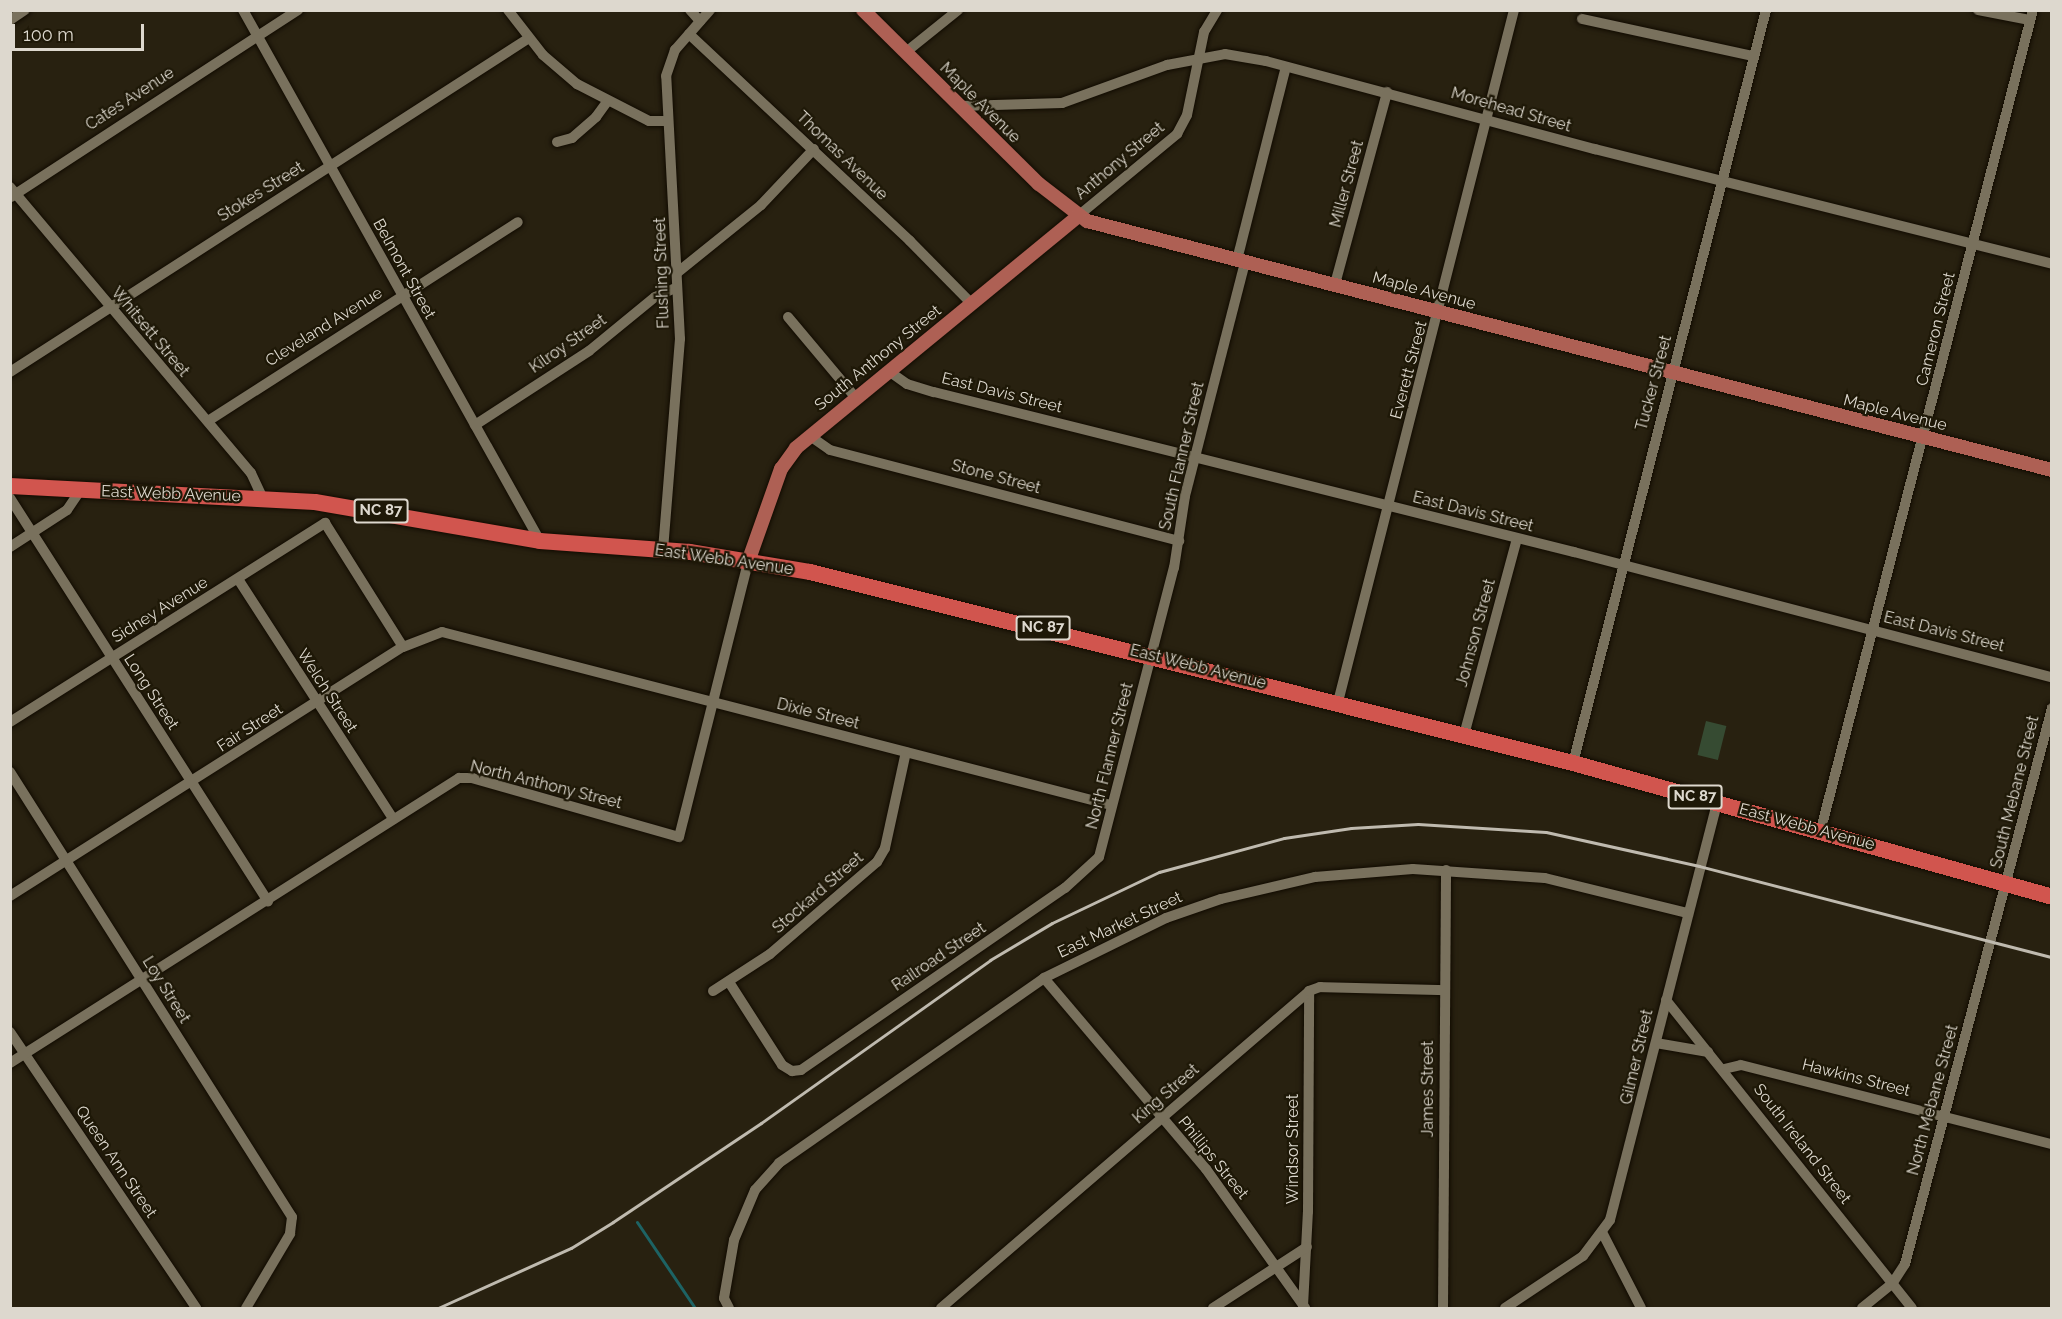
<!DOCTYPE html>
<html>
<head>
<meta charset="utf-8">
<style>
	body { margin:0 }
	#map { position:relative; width:2062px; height:1319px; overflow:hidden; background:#282110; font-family:Raleway,sans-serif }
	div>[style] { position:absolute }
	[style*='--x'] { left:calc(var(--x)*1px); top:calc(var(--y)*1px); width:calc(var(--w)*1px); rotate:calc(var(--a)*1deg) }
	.green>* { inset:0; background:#364b32; transform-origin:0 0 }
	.stream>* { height:3px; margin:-1.5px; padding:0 1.5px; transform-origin:1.5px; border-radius:1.5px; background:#1d6364 }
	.roads { filter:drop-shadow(0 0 2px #110b00) drop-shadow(0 0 2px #110b00) }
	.minor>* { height:10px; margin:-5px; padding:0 5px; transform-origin:5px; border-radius:5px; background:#79715d }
	.major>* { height:14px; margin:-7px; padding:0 7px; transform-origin:7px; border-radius:7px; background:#ae6054 }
	.highway>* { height:16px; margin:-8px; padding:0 8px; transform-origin:8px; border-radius:8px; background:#d1554e }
	.rail>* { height:3px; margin:-1.5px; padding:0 1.5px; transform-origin:1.5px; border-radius:1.5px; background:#bfbaaf }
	span { translate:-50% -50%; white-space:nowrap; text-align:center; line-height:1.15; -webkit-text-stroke:4.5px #1e1807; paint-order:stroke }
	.shield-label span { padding:2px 4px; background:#1e1807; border:2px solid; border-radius:4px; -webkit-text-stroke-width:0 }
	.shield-label { font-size:15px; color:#ddd8ce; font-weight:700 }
	.street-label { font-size:16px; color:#ddd8ce }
	.frame { position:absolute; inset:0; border:12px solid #ddd8ce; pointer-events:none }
	.scale { position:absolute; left:12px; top:24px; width:132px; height:27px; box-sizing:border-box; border:3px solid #ddd8ce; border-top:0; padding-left:8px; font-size:18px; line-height:21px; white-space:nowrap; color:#ddd8ce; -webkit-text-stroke:4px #1e1807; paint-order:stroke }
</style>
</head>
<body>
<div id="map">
	<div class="green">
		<div style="left:1706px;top:721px;width:21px;height:35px;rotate:14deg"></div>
	</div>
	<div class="stream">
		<div style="--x:637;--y:1222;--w:104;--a:56"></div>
	</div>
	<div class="roads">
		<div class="minor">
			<div style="--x:243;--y:10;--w:608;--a:60.78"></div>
			<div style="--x:508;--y:10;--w:57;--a:52.1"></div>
			<div style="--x:543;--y:55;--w:45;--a:40.5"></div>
			<div style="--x:577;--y:84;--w:81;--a:27.2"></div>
			<div style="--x:649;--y:121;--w:19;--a:0"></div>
			<div style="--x:690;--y:10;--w:15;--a:48"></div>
			<div style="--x:1978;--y:10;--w:53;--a:10.9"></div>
			<div style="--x:1582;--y:19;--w:175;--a:12.2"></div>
			<div style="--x:10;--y:20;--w:18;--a:-34"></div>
			<div style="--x:689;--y:34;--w:303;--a:43.1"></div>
			<div style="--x:910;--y:241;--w:87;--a:45.5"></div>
			<div style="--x:906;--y:52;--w:67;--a:-38.9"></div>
			<div style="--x:961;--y:106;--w:101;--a:-1.7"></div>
			<div style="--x:1062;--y:103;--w:112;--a:-19.9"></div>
			<div style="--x:1167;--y:65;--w:59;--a:-10.7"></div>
			<div style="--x:1225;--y:54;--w:42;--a:9.7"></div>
			<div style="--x:1266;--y:61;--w:341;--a:15"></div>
			<div style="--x:1595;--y:149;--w:471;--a:14.1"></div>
			<div style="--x:557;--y:142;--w:16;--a:-15"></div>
			<div style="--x:572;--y:138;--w:32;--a:-41"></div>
			<div style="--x:596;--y:117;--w:19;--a:-54"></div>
			<div style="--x:10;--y:187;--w:374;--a:49.9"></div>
			<div style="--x:251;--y:473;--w:26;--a:65"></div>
			<div style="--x:11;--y:197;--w:343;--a:-33.1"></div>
			<div style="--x:1078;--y:216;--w:129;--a:-39.6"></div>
			<div style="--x:1177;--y:134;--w:21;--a:-62"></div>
			<div style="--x:1187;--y:115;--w:85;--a:-78.4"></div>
			<div style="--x:1204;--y:32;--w:26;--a:-59"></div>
			<div style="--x:1237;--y:260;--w:199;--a:-75.8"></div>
			<div style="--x:678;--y:272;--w:107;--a:-38.9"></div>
			<div style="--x:761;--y:205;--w:77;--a:-46.6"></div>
			<div style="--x:1335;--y:284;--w:199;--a:-74.8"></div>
			<div style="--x:788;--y:317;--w:106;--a:50"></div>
			<div style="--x:10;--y:372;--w:617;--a:-32.76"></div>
			<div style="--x:890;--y:372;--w:21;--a:35"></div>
			<div style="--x:907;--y:384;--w:28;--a:17"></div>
			<div style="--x:934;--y:392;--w:660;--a:14.04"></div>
			<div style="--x:1574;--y:552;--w:494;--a:14.7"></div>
			<div style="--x:208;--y:421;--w:368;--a:-32.7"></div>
			<div style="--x:475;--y:425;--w:136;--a:-33"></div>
			<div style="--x:589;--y:351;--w:85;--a:-39.3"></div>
			<div style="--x:655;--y:297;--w:24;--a:-24"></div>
			<div style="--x:810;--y:436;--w:24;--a:35"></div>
			<div style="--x:830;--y:450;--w:361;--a:14.6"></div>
			<div style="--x:10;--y:498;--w:479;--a:57.4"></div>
			<div style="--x:325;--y:523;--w:146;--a:57.8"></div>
			<div style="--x:10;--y:547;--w:68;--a:-33"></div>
			<div style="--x:67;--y:510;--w:23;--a:-56"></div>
			<div style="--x:663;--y:550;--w:212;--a:-85.4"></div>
			<div style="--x:680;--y:339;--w:263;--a:-93"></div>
			<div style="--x:666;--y:76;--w:28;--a:-71"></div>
			<div style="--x:675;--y:50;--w:53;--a:-48.8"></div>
			<div style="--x:238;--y:579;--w:286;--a:57.1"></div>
			<div style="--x:1338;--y:702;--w:714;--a:-75.73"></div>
			<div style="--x:10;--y:722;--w:373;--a:-32.3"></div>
			<div style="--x:1464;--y:735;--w:203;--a:-74.9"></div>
			<div style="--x:1573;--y:763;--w:777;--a:-75.62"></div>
			<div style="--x:10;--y:772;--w:527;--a:57.64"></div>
			<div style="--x:292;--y:1217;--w:17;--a:97"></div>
			<div style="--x:290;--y:1234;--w:86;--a:120.7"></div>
			<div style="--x:1821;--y:829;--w:846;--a:-75.49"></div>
			<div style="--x:10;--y:896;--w:465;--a:-32.4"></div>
			<div style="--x:403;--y:647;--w:42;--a:-21"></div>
			<div style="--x:442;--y:632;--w:691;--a:14.5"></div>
			<div style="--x:1044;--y:978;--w:250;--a:49.7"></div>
			<div style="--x:1206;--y:1169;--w:171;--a:54.5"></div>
			<div style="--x:729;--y:982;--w:98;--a:57.4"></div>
			<div style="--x:782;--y:1065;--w:12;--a:31"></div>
			<div style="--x:792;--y:1071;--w:9;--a:-6"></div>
			<div style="--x:801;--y:1070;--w:321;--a:-34.6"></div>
			<div style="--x:1065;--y:888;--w:46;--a:-42.4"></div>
			<div style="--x:1099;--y:857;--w:299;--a:-75.5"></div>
			<div style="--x:1174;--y:568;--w:73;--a:-81.3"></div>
			<div style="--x:1185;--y:496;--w:241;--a:-75.6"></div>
			<div style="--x:713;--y:991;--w:68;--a:-33"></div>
			<div style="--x:770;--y:954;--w:141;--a:-40.7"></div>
			<div style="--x:877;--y:862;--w:16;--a:-60"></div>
			<div style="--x:885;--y:848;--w:98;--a:-77.7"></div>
			<div style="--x:1666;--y:1000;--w:394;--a:51.4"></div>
			<div style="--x:10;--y:1032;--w:333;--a:56"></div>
			<div style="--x:1656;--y:1043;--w:53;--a:9.8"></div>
			<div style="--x:10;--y:1063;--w:532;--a:-32.41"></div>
			<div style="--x:459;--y:778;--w:13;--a:0"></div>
			<div style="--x:472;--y:778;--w:215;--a:15.9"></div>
			<div style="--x:679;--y:837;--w:284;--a:-75.9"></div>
			<div style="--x:1724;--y:1069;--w:17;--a:-13"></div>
			<div style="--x:1741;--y:1065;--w:321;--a:14.3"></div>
			<div style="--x:1603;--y:1234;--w:83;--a:62.8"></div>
			<div style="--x:1303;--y:1306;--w:94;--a:-87"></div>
			<div style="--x:1308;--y:1212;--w:221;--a:-89.7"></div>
			<div style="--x:729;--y:1308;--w:11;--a:-117"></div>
			<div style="--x:724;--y:1298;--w:59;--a:-80.2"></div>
			<div style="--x:734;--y:1240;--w:54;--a:-67.2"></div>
			<div style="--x:755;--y:1190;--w:36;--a:-48"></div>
			<div style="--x:779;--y:1163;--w:323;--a:-34.9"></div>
			<div style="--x:1044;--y:978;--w:136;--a:-26.2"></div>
			<div style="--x:1166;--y:918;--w:58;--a:-19.1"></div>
			<div style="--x:1221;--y:899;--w:97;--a:-13.2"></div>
			<div style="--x:1315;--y:877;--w:98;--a:-4.7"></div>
			<div style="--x:1413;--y:869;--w:132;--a:3.9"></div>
			<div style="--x:1545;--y:878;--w:146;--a:13.8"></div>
			<div style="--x:941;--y:1308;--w:486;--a:-40.7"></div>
			<div style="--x:1309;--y:991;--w:12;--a:-20"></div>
			<div style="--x:1320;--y:987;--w:123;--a:1.4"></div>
			<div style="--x:1213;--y:1308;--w:112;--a:-33"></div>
			<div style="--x:1443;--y:1308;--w:438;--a:-89.6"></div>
			<div style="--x:1505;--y:1308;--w:94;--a:-33.7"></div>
			<div style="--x:1583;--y:1256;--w:45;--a:-53.1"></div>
			<div style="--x:1610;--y:1220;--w:430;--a:-75.6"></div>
			<div style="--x:1862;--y:1308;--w:38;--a:-39"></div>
			<div style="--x:1892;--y:1284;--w:24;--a:-57"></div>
			<div style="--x:1905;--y:1264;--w:575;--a:-75.19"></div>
		</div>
		<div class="major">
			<div style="--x:863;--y:10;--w:247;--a:44.7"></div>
			<div style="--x:1039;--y:184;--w:61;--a:37.6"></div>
			<div style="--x:1087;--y:221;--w:997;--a:14.47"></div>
			<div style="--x:748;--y:562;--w:99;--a:-70.5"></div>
			<div style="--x:781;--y:469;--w:26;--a:-54"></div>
			<div style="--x:796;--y:448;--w:365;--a:-39.4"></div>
		</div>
		<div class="highway">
			<div style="--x:10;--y:486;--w:305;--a:3"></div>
			<div style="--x:315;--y:502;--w:228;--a:9.8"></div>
			<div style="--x:540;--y:541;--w:150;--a:4.2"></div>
			<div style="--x:690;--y:552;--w:122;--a:9.5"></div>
			<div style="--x:810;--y:572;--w:787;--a:14.05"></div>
			<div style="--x:1573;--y:763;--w:497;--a:15.6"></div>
		</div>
	</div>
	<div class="rail">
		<div style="--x:438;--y:1308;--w:146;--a:-24.3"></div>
		<div style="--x:571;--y:1248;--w:49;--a:-31.8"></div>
		<div style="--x:613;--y:1222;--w:178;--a:-33.8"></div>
		<div style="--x:761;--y:1123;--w:281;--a:-35.4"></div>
		<div style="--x:990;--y:960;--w:72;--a:-30.8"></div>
		<div style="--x:1052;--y:923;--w:119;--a:-25.5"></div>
		<div style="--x:1159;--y:872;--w:130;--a:-15.2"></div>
		<div style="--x:1284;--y:838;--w:68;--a:-8.5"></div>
		<div style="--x:1351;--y:828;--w:67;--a:-3.4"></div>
		<div style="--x:1418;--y:824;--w:128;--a:3.6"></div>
		<div style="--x:1546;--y:832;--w:157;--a:12.5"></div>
		<div style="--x:1699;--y:866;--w:365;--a:14.5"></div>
	</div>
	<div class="shield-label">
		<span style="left:381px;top:511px">NC 87</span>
		<span style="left:1043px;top:628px">NC 87</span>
		<span style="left:1695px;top:797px">NC 87</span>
	</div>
	<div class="street-label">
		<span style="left:130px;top:99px;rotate:-33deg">Cates Avenue</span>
		<span style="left:980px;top:103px;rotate:45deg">Maple Avenue</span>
		<span style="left:1511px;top:110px;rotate:16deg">Morehead Street</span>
		<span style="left:842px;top:156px;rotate:44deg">Thomas Avenue</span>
		<span style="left:1120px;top:161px;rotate:-40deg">Anthony Street</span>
		<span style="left:1347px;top:184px;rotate:-75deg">Miller Street</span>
		<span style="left:261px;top:192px;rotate:-32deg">Stokes Street</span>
		<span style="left:404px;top:269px;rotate:61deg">Belmont Street</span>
		<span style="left:662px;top:273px;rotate:-92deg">Flushing Street</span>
		<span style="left:1424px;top:291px;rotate:15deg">Maple Avenue</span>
		<span style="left:324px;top:327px;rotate:-32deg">Cleveland Avenue</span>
		<span style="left:1936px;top:329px;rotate:-76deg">Cameron Street</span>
		<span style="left:150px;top:332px;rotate:50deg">Whitsett Street</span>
		<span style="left:568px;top:344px;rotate:-35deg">Kilroy Street</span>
		<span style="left:878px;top:358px;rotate:-39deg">South Anthony Street</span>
		<span style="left:1409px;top:370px;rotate:-75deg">Everett Street</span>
		<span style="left:1654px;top:383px;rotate:-75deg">Tucker Street</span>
		<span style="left:1002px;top:393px;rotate:14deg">East Davis Street</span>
		<span style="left:1895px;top:413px;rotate:14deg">Maple Avenue</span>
		<span style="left:1182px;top:456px;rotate:-77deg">South Flanner Street</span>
		<span style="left:996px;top:477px;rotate:15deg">Stone Street</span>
		<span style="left:171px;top:494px;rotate:2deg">East Webb Avenue</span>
		<span style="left:1473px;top:512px;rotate:14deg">East Davis Street</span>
		<span style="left:724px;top:560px;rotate:8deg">East Webb Avenue</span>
		<span style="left:160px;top:610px;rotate:-32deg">Sidney Avenue</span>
		<span style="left:1944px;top:632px;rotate:14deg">East Davis Street</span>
		<span style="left:1476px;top:633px;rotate:-75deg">Johnson Street</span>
		<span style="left:1198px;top:667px;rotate:14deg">East Webb Avenue</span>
		<span style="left:327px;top:691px;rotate:57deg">Welch Street</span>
		<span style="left:151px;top:692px;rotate:57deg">Long Street</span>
		<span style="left:818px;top:714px;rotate:14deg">Dixie Street</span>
		<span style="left:250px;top:728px;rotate:-33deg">Fair Street</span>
		<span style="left:1110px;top:756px;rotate:-76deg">North Flanner Street</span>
		<span style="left:546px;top:785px;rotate:14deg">North Anthony Street</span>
		<span style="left:2015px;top:792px;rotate:-76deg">South Mebane Street</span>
		<span style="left:1807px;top:827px;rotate:15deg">East Webb Avenue</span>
		<span style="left:818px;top:893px;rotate:-41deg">Stockard Street</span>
		<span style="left:1120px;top:925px;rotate:-25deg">East Market Street</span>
		<span style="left:939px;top:957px;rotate:-34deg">Railroad Street</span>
		<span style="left:166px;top:990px;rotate:58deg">Loy Street</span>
		<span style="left:1637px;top:1057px;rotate:-77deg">Gilmer Street</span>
		<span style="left:1856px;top:1078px;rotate:14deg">Hawkins Street</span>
		<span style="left:1428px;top:1089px;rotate:-90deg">James Street</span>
		<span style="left:1166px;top:1094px;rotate:-41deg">King Street</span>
		<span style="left:1933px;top:1100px;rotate:-75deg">North Mebane Street</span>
		<span style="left:1802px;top:1144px;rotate:52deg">South Ireland Street</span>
		<span style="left:1293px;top:1149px;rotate:-90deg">Windsor Street</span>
		<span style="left:1213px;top:1158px;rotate:51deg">Phillips Street</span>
		<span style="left:116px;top:1162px;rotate:56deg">Queen Ann Street</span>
	</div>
	<div class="frame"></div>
	<div class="scale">100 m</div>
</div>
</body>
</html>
